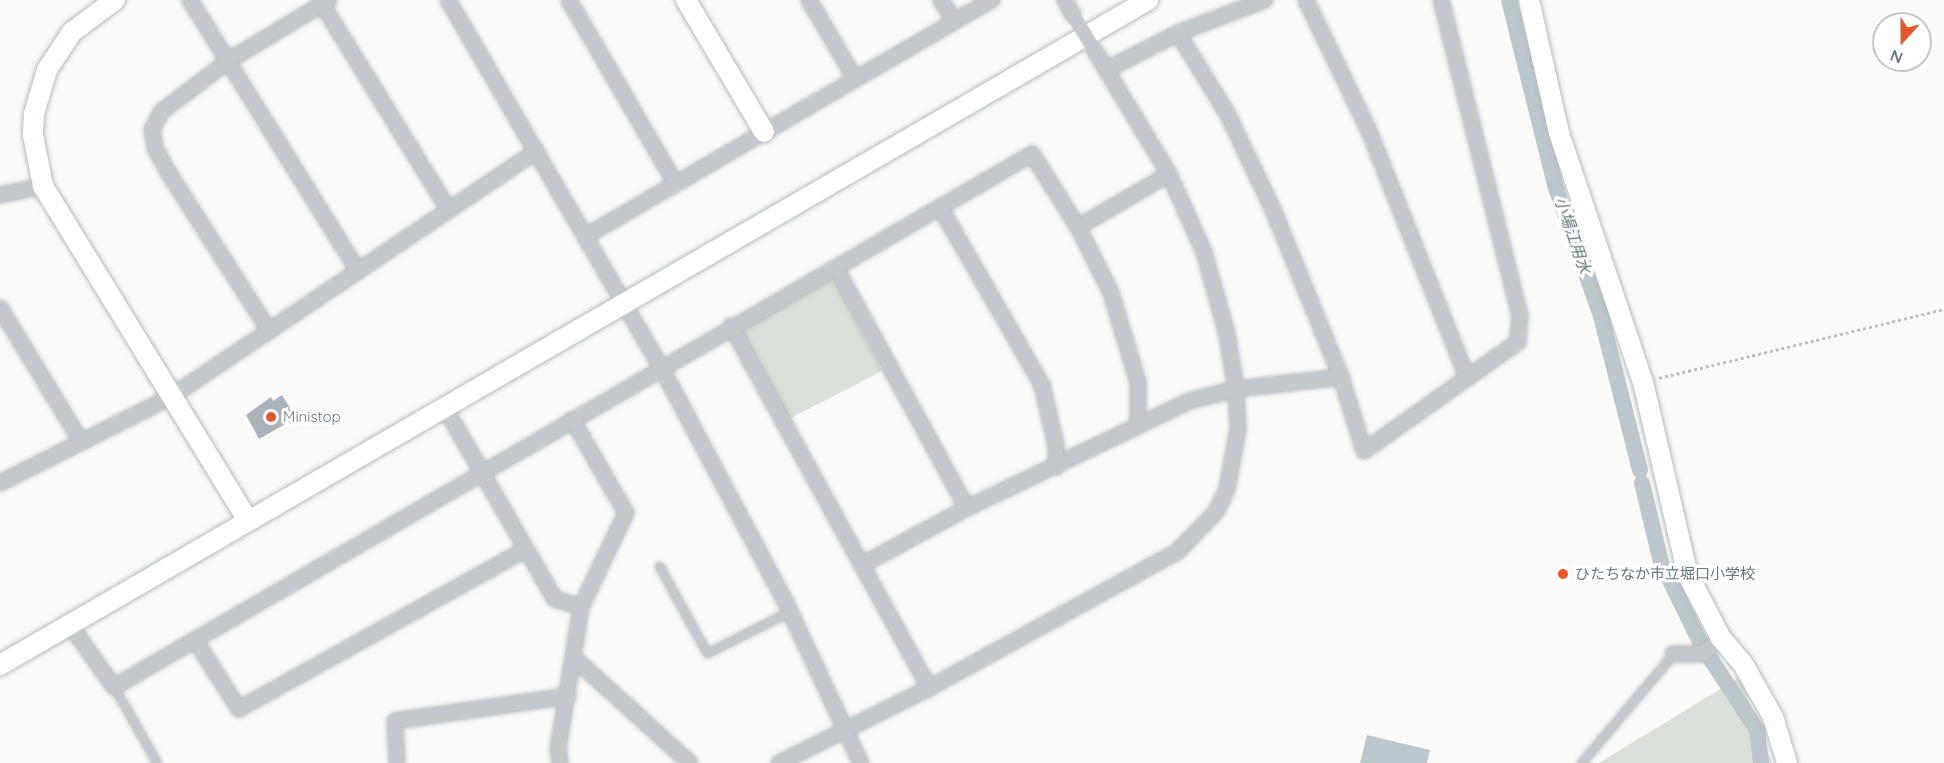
<!DOCTYPE html>
<html>
<head>
<meta charset="utf-8">
<style>
	body { margin:0 }
	#map { position:relative; width:1944px; height:763px; overflow:hidden; background:#fafaf8; font-family:Quicksand,"Noto Sans JP",sans-serif }
	div>[style] { position:absolute }
	[style*='--x'] { left:calc(var(--x)*1px); top:calc(var(--y)*1px); width:calc(var(--w)*1px); rotate:calc(var(--a)*1deg) }
	.green>* { inset:0; background:#dadfd7 }
	.water>* { inset:0; background:#bbc7cb }
	.canal>* { height:16px; margin:-8px; padding:0 8px; transform-origin:8px; border-radius:8px; background:#bbc7cb }
	.building>* { inset:0; background:#aab3b9 }
	.path>* { height:3px; margin-top:-1.5px; transform-origin:0; background:repeating-linear-gradient(90deg,#bbbfc2 0 3px,transparent 0 6px) }
	.roads { filter:drop-shadow(0 0 2px #b3babf) drop-shadow(0 0 2px #b3babf) }
	.lane>* { height:7px; margin:-3.5px; padding:0 3.5px; transform-origin:3.5px; border-radius:3.5px; background:#c3c8cc }
	.street>* { height:14px; margin:-7px; padding:0 7px; transform-origin:7px; border-radius:7px; background:#c3c8cc }
	.secondary>* { height:20px; margin:-10px; padding:0 10px; transform-origin:10px; border-radius:10px; background:#fff }
	.street-bridge>* { height:14px; margin:-7px; padding:0 7px; transform-origin:7px; border-radius:7px; background:#c3c8cc }
	.dots>* { width:16px; height:16px; translate:-50% -50%; box-sizing:border-box; border:3px solid #fff; border-radius:50% }
	span { translate:-50% -50%; white-space:nowrap; text-align:center; line-height:1.15; -webkit-text-stroke:6px #fff; paint-order:stroke }
	.poi-label { font-size:15px; color:#657683 }
	.left { translate:0 -50%; text-align:left }
	.water-label { font-size:16px; color:#60757c; font-style:italic }
	.north { position:absolute; left:1872px; top:12px; width:60px; height:60px; box-sizing:border-box; background:#fff; border:2px solid #c1c8cd; border-radius:50%; rotate:201deg; font-size:16px; font-weight:700; line-height:24px; text-align:center; color:#657683 }
	.north::after { content:''; display:block; margin:auto; width:21px; height:27px; background:#e4572e; clip-path:polygon(50% 0,100% 100%,50% 72%,0 100%) }
</style>
</head>
<body>
<div id="map">
	<div class="green">
		<div style="clip-path:polygon(828px 279px,836px 283px,882px 371px,789px 419px,742px 331px)"></div>
		<div style="clip-path:polygon(1740px 677px,1772px 763px,1599px 763px)"></div>
	</div>
	<div class="water">
		<div style="clip-path:polygon(1367px 735px,1430px 750px,1427px 763px,1360px 763px)"></div>
	</div>
	<div class="canal">
		<div style="--x:1509;--y:0;--w:191;--a:76"></div>
		<div style="--x:1555;--y:185;--w:139;--a:70.7"></div>
		<div style="--x:1601;--y:316;--w:159;--a:75.8"></div>
		<div style="--x:1642;--y:483;--w:81;--a:76.5"></div>
		<div style="--x:1661;--y:562;--w:93;--a:64"></div>
		<div style="--x:1708;--y:655;--w:90;--a:56.8"></div>
		<div style="--x:1757;--y:730;--w:33;--a:83"></div>
	</div>
	<div class="building">
		<div style="clip-path:polygon(282px 395px,296px 418px,259px 439px,246px 415px,271px 397px,273px 401px)"></div>
	</div>
	<div class="path">
		<div style="--x:1659;--y:378;--w:293;--a:-13.6"></div>
	</div>
	<div class="roads">
		<div class="lane">
			<div style="--x:659;--y:566;--w:99;--a:61.1"></div>
			<div style="--x:707;--y:653;--w:93;--a:-26.8"></div>
			<div style="--x:114;--y:687;--w:87;--a:60.5"></div>
			<div style="--x:1581;--y:763;--w:143;--a:-49.8"></div>
		</div>
		<div class="street">
			<div style="--x:190;--y:0;--w:319;--a:58.2"></div>
			<div style="--x:448;--y:0;--w:424;--a:59.9"></div>
			<div style="--x:661;--y:367;--w:265;--a:62.1"></div>
			<div style="--x:785;--y:601;--w:179;--a:64.9"></div>
			<div style="--x:569;--y:0;--w:211;--a:59.9"></div>
			<div style="--x:809;--y:0;--w:89;--a:59.7"></div>
			<div style="--x:941;--y:0;--w:25;--a:58"></div>
			<div style="--x:1065;--y:0;--w:17;--a:62"></div>
			<div style="--x:1306;--y:0;--w:145;--a:64.3"></div>
			<div style="--x:1369;--y:131;--w:265;--a:68.3"></div>
			<div style="--x:322;--y:4;--w:241;--a:58.4"></div>
			<div style="--x:1178;--y:33;--w:96;--a:58.6"></div>
			<div style="--x:1228;--y:115;--w:107;--a:64.6"></div>
			<div style="--x:1274;--y:212;--w:178;--a:67.9"></div>
			<div style="--x:1341;--y:377;--w:77;--a:72.7"></div>
			<div style="--x:1364;--y:451;--w:189;--a:-35.3"></div>
			<div style="--x:1518;--y:342;--w:26;--a:-86"></div>
			<div style="--x:1520;--y:316;--w:326;--a:-104"></div>
			<div style="--x:1106;--y:70;--w:81;--a:-27.2"></div>
			<div style="--x:1178;--y:33;--w:93;--a:-20.8"></div>
			<div style="--x:0;--y:195;--w:44;--a:-11.8"></div>
			<div style="--x:940;--y:207;--w:205;--a:60.2"></div>
			<div style="--x:1042;--y:385;--w:62;--a:76.9"></div>
			<div style="--x:1056;--y:445;--w:22;--a:90"></div>
			<div style="--x:1078;--y:227;--w:105;--a:-30.2"></div>
			<div style="--x:586;--y:236;--w:470;--a:-30.2"></div>
			<div style="--x:836;--y:268;--w:273;--a:61.4"></div>
			<div style="--x:0;--y:308;--w:156;--a:58.7"></div>
			<div style="--x:731;--y:326;--w:413;--a:61.3"></div>
			<div style="--x:268;--y:329;--w:186;--a:-122.5"></div>
			<div style="--x:168;--y:172;--w:27;--a:-118"></div>
			<div style="--x:155;--y:148;--w:18;--a:-99"></div>
			<div style="--x:152;--y:130;--w:20;--a:-63"></div>
			<div style="--x:161;--y:112;--w:84;--a:-37.3"></div>
			<div style="--x:228;--y:61;--w:118;--a:-31.1"></div>
			<div style="--x:445;--y:408;--w:220;--a:60.1"></div>
			<div style="--x:555;--y:599;--w:27;--a:17"></div>
			<div style="--x:0;--y:483;--w:193;--a:-26.8"></div>
			<div style="--x:172;--y:396;--w:439;--a:-33.9"></div>
			<div style="--x:862;--y:565;--w:119;--a:-28.5"></div>
			<div style="--x:967;--y:508;--w:246;--a:-25.7"></div>
			<div style="--x:1189;--y:401;--w:49;--a:-14.3"></div>
			<div style="--x:1236;--y:389;--w:106;--a:-6.5"></div>
			<div style="--x:70;--y:625;--w:76;--a:54.6"></div>
			<div style="--x:114;--y:687;--w:1062;--a:-30.14"></div>
			<div style="--x:1032;--y:154;--w:86;--a:57.8"></div>
			<div style="--x:1078;--y:227;--w:74;--a:63.4"></div>
			<div style="--x:1111;--y:293;--w:93;--a:73.1"></div>
			<div style="--x:1138;--y:382;--w:43;--a:90"></div>
			<div style="--x:195;--y:640;--w:82;--a:57.5"></div>
			<div style="--x:239;--y:709;--w:327;--a:-29.1"></div>
			<div style="--x:1673;--y:654;--w:30;--a:0"></div>
			<div style="--x:1703;--y:654;--w:24;--a:-42"></div>
			<div style="--x:574;--y:658;--w:156;--a:42.2"></div>
			<div style="--x:397;--y:763;--w:42;--a:-92.7"></div>
			<div style="--x:395;--y:721;--w:175;--a:-8.2"></div>
			<div style="--x:560;--y:763;--w:14;--a:-98"></div>
			<div style="--x:558;--y:749;--w:144;--a:-80.8"></div>
			<div style="--x:581;--y:607;--w:104;--a:-64.4"></div>
			<div style="--x:626;--y:513;--w:108;--a:-119.9"></div>
			<div style="--x:779;--y:763;--w:168;--a:-26.6"></div>
			<div style="--x:929;--y:688;--w:284;--a:-28.8"></div>
			<div style="--x:1178;--y:551;--w:54;--a:-45.7"></div>
			<div style="--x:1216;--y:512;--w:25;--a:-64"></div>
			<div style="--x:1227;--y:489;--w:61;--a:-79.6"></div>
			<div style="--x:1238;--y:429;--w:40;--a:-92.9"></div>
			<div style="--x:1236;--y:389;--w:56;--a:-99.3"></div>
			<div style="--x:1227;--y:334;--w:85;--a:-105.7"></div>
			<div style="--x:1204;--y:252;--w:85;--a:-114.2"></div>
			<div style="--x:1169;--y:174;--w:144;--a:-121"></div>
		</div>
		<div class="secondary">
			<div style="--x:115;--y:0;--w:54;--a:143.3"></div>
			<div style="--x:72;--y:32;--w:45;--a:123.3"></div>
			<div style="--x:47;--y:70;--w:46;--a:106.5"></div>
			<div style="--x:34;--y:114;--w:21;--a:93"></div>
			<div style="--x:33;--y:135;--w:52;--a:78.9"></div>
			<div style="--x:43;--y:186;--w:392;--a:58.5"></div>
			<div style="--x:686;--y:0;--w:153;--a:59.4"></div>
			<div style="--x:1529;--y:0;--w:136;--a:77.3"></div>
			<div style="--x:1559;--y:133;--w:263;--a:71.4"></div>
			<div style="--x:1643;--y:382;--w:198;--a:76.9"></div>
			<div style="--x:1688;--y:575;--w:71;--a:62.4"></div>
			<div style="--x:1721;--y:638;--w:34;--a:50"></div>
			<div style="--x:1743;--y:664;--w:61;--a:60.5"></div>
			<div style="--x:1773;--y:717;--w:48;--a:73.1"></div>
			<div style="--x:0;--y:665;--w:1327;--a:-30.08"></div>
		</div>
	</div>
	<div class="street-bridge">
		<div style="--x:1073;--y:15;--w:42;--a:58.6"></div>
	</div>
	<div class="dots">
		<div style="left:271px;top:417px;background:#e4572e"></div>
		<div style="left:1563px;top:574px;background:#e4572e"></div>
	</div>
	<div class="poi-label">
		<span class="left" style="left:283px;top:417px">Ministop</span>
		<span class="left" style="left:1575px;top:574px">ひたちなか市立堀口小学校</span>
	</div>
	<div class="water-label">
		<span style="left:1573px;top:235px;rotate:71deg">小場江用水</span>
	</div>
	<div class="north">N</div>
</div>
</body>
</html>
